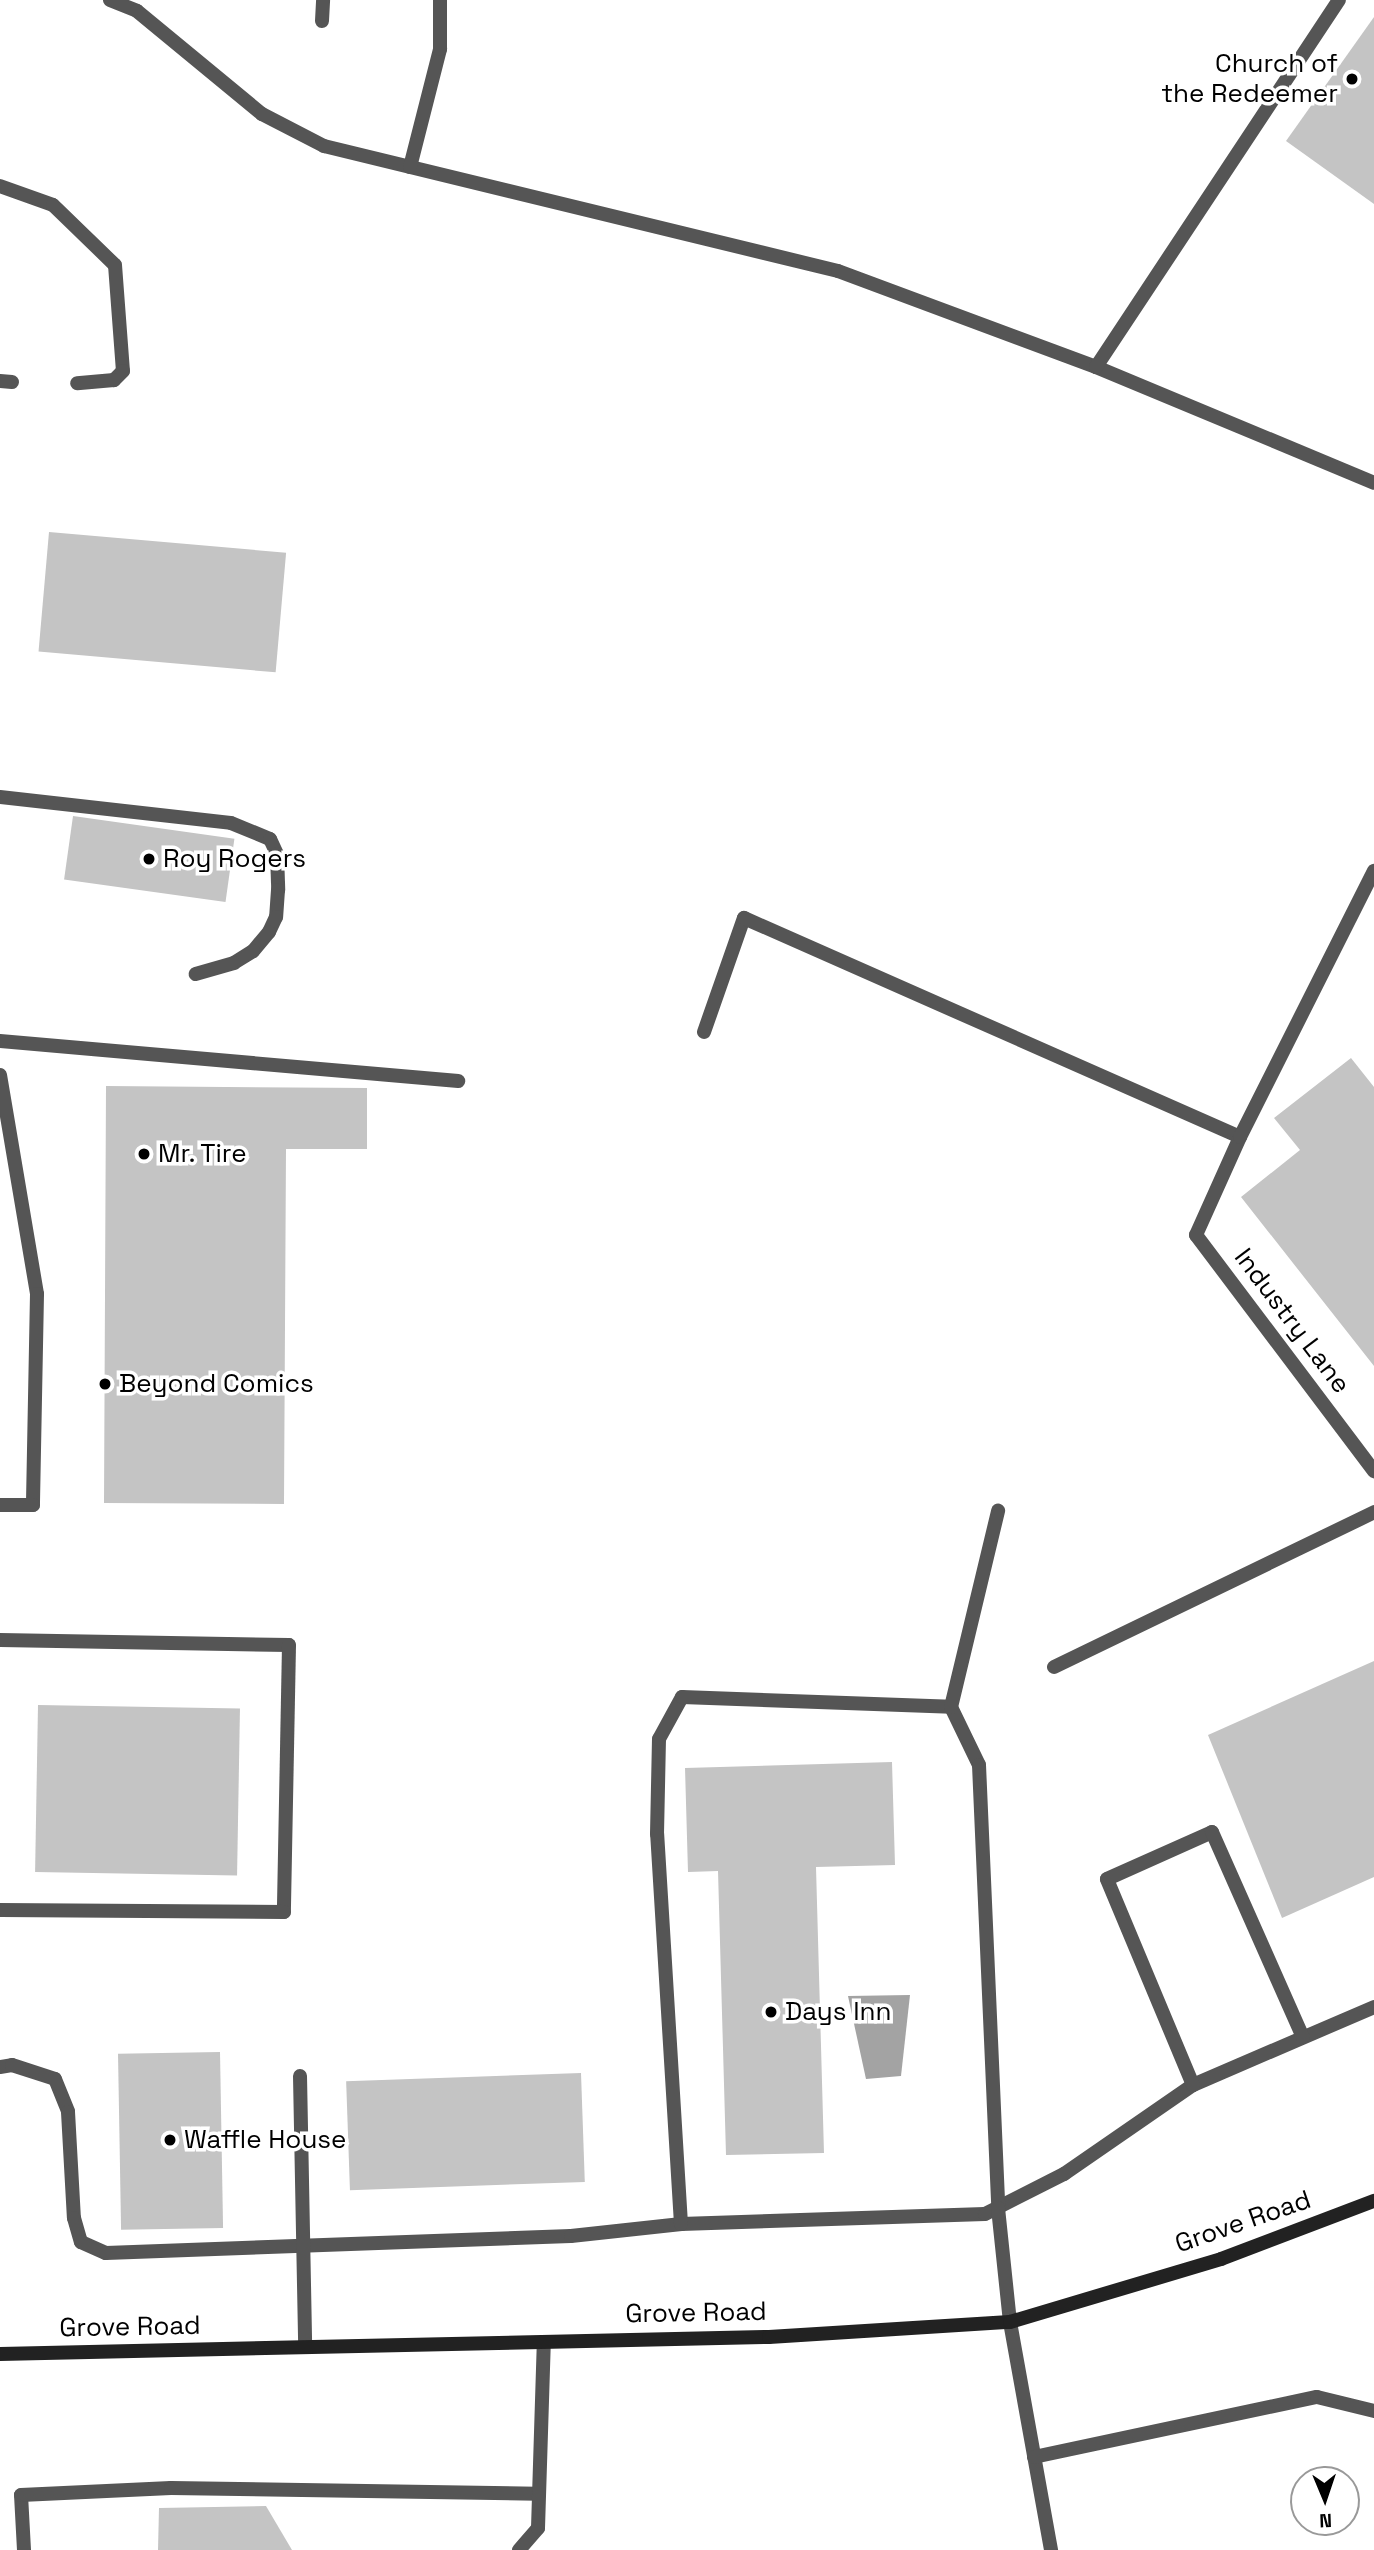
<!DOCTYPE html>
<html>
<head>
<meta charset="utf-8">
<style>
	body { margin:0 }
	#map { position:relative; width:1374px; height:2550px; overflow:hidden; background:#fff; font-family:"Space Grotesk",sans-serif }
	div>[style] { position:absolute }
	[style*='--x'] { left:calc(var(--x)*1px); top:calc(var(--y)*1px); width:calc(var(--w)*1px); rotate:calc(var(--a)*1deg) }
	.water>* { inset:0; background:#a3a3a3 }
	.building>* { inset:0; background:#c4c4c4; transform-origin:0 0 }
	.lane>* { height:14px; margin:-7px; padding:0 7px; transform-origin:7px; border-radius:7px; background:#555 }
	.street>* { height:14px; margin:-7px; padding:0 7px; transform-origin:7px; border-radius:7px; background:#555 }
	.secondary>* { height:14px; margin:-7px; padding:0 7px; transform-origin:7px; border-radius:7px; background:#222 }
	.dots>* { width:19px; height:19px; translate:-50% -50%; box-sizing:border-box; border:4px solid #fff; border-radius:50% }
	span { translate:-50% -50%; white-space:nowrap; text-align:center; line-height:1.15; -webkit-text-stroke:7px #fff; paint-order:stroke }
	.poi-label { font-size:26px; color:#000 }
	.right { translate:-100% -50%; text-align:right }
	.left { translate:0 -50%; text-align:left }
	.street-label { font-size:26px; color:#000 }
	.north { position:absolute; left:1290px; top:2466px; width:70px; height:70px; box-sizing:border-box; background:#fff; border:2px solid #999; border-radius:50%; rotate:178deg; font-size:19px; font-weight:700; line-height:28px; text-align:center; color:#000 }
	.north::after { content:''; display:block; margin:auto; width:24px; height:32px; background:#000; clip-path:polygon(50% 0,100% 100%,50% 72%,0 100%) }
</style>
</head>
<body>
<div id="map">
	<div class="water">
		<div style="clip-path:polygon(910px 1995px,901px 2076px,866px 2079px,848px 1996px)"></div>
	</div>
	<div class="building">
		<div style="clip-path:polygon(1374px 17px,1374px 204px,1286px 141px)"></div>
		<div style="left:49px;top:532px;width:238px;height:120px;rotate:5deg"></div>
		<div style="left:73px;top:816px;width:163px;height:64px;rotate:8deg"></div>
		<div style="clip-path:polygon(1351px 1058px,1374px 1087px,1374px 1366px,1241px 1197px,1300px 1150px,1274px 1118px)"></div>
		<div style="clip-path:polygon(106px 1086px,367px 1088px,367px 1149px,286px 1149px,284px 1504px,104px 1503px)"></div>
		<div style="clip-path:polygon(1374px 1661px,1374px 1877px,1282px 1918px,1208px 1735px)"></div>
		<div style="left:38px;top:1705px;width:202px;height:167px;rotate:1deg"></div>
		<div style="clip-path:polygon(892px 1762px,895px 1865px,816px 1867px,824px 2153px,726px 2155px,718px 1871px,688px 1872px,685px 1768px)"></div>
		<div style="left:220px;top:2052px;width:176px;height:102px;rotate:89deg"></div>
		<div style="left:581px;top:2073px;width:109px;height:235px;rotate:88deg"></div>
		<div style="clip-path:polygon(266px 2506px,292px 2550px,158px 2550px,159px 2508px)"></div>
	</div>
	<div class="lane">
		<div style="--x:110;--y:0;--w:29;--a:22"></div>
		<div style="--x:137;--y:11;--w:162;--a:39.5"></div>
		<div style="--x:262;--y:114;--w:70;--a:27.3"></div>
		<div style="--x:324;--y:146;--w:529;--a:13.67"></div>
		<div style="--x:838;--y:271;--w:275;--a:20.4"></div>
		<div style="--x:1096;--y:367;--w:301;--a:22.6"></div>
		<div style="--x:322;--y:21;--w:21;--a:-87"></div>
		<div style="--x:410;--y:167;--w:122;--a:-75.7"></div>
		<div style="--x:440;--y:49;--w:49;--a:-90"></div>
		<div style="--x:0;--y:186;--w:56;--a:19.7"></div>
		<div style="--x:53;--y:205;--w:86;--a:44.1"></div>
		<div style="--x:115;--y:265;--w:106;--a:85.7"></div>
		<div style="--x:123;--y:371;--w:13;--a:135"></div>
		<div style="--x:114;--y:380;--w:37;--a:175"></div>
		<div style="--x:1096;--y:367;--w:440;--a:-56.5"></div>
		<div style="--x:0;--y:381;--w:12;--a:5"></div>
		<div style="--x:0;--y:797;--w:232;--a:6.4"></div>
		<div style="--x:231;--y:823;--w:42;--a:22.3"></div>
		<div style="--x:270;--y:839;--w:17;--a:65"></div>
		<div style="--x:277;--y:854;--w:36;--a:88"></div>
		<div style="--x:278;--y:890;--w:27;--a:94"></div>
		<div style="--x:276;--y:917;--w:17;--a:115"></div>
		<div style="--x:269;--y:932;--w:25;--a:130"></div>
		<div style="--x:253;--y:951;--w:22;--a:148"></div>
		<div style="--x:234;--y:963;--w:40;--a:164"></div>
		<div style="--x:704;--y:1032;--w:121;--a:-70.7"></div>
		<div style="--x:744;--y:918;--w:542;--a:23.82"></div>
		<div style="--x:0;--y:1041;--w:460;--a:5"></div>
		<div style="--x:1196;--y:1235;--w:107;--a:-65.8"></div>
		<div style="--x:1240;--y:1137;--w:298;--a:-63.3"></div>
		<div style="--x:0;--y:1640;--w:289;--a:1"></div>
		<div style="--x:289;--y:1645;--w:267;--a:91.1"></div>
		<div style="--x:284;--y:1912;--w:284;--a:-179.6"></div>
		<div style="--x:1054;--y:1667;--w:356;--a:-25.8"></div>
		<div style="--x:0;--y:2067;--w:12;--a:-9"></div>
		<div style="--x:12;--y:2065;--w:45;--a:18"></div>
		<div style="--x:55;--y:2079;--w:35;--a:68"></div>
		<div style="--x:68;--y:2112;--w:106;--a:86.8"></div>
		<div style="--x:74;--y:2218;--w:25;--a:74"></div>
		<div style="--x:81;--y:2242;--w:27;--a:24"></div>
		<div style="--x:106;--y:2253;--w:465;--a:-2.1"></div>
		<div style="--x:571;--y:2236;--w:111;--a:-6.2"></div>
		<div style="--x:681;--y:2224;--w:304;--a:-1.9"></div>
		<div style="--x:985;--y:2214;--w:89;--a:-26.9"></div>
		<div style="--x:1064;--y:2174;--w:157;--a:-34.6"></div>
		<div style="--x:1193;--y:2085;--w:197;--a:-23.3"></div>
		<div style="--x:300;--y:2076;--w:271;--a:88.9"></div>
		<div style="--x:1193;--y:2085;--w:223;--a:-112.7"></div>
		<div style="--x:1107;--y:1879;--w:115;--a:-24.1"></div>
		<div style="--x:1212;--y:1832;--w:224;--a:66.1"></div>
		<div style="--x:681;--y:2224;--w:391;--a:-93.5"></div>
		<div style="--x:657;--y:1834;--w:95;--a:-88.8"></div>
		<div style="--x:659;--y:1739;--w:48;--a:-61.3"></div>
		<div style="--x:682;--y:1697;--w:269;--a:2.1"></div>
		<div style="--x:951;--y:1707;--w:64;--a:64.2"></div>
		<div style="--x:979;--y:1765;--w:443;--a:87.5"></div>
		<div style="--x:998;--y:2208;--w:115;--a:84"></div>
		<div style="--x:1010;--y:2322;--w:232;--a:79.8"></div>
		<div style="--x:1034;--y:2457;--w:289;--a:-12"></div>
		<div style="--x:1317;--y:2397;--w:59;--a:13.8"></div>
		<div style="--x:24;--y:2550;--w:55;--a:-93.1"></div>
		<div style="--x:21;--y:2495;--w:150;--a:-2.7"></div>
		<div style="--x:171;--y:2488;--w:366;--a:0.9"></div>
		<div style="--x:519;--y:2550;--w:29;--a:-49"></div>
		<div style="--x:538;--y:2528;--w:186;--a:-88.2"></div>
	</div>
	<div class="street">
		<div style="--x:0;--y:1075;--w:222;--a:80.4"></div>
		<div style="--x:37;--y:1294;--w:211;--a:91.1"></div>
		<div style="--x:33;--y:1505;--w:33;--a:180"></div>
		<div style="--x:1196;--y:1235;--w:296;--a:53"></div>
		<div style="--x:951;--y:1707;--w:202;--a:-76.5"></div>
	</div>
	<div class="secondary">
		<div style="--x:0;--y:2354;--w:769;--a:-1.27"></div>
		<div style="--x:769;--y:2337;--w:241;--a:-3.6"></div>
		<div style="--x:1010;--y:2322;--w:220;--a:-16.6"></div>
		<div style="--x:1221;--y:2259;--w:164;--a:-20.8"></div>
	</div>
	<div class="dots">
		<div style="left:1352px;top:79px;background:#000"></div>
		<div style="left:149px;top:859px;background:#000"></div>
		<div style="left:144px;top:1154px;background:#000"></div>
		<div style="left:105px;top:1384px;background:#000"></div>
		<div style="left:771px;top:2012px;background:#000"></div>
		<div style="left:170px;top:2140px;background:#000"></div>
	</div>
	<div class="poi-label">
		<span class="right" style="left:1338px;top:79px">Church of<br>the Redeemer</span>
		<span class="left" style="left:163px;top:859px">Roy Rogers</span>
		<span class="left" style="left:158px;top:1154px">Mr. Tire</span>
		<span class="left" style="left:119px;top:1384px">Beyond Comics</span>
		<span class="left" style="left:785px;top:2012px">Days Inn</span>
		<span class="left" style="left:184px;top:2140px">Waffle House</span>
	</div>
	<div class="street-label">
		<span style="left:1292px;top:1321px;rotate:53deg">Industry Lane</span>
		<span style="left:1243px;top:2222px;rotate:-19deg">Grove Road</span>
		<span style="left:696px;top:2313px;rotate:-1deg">Grove Road</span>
		<span style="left:130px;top:2327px;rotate:-1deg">Grove Road</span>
	</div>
	<div class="north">N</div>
</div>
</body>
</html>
